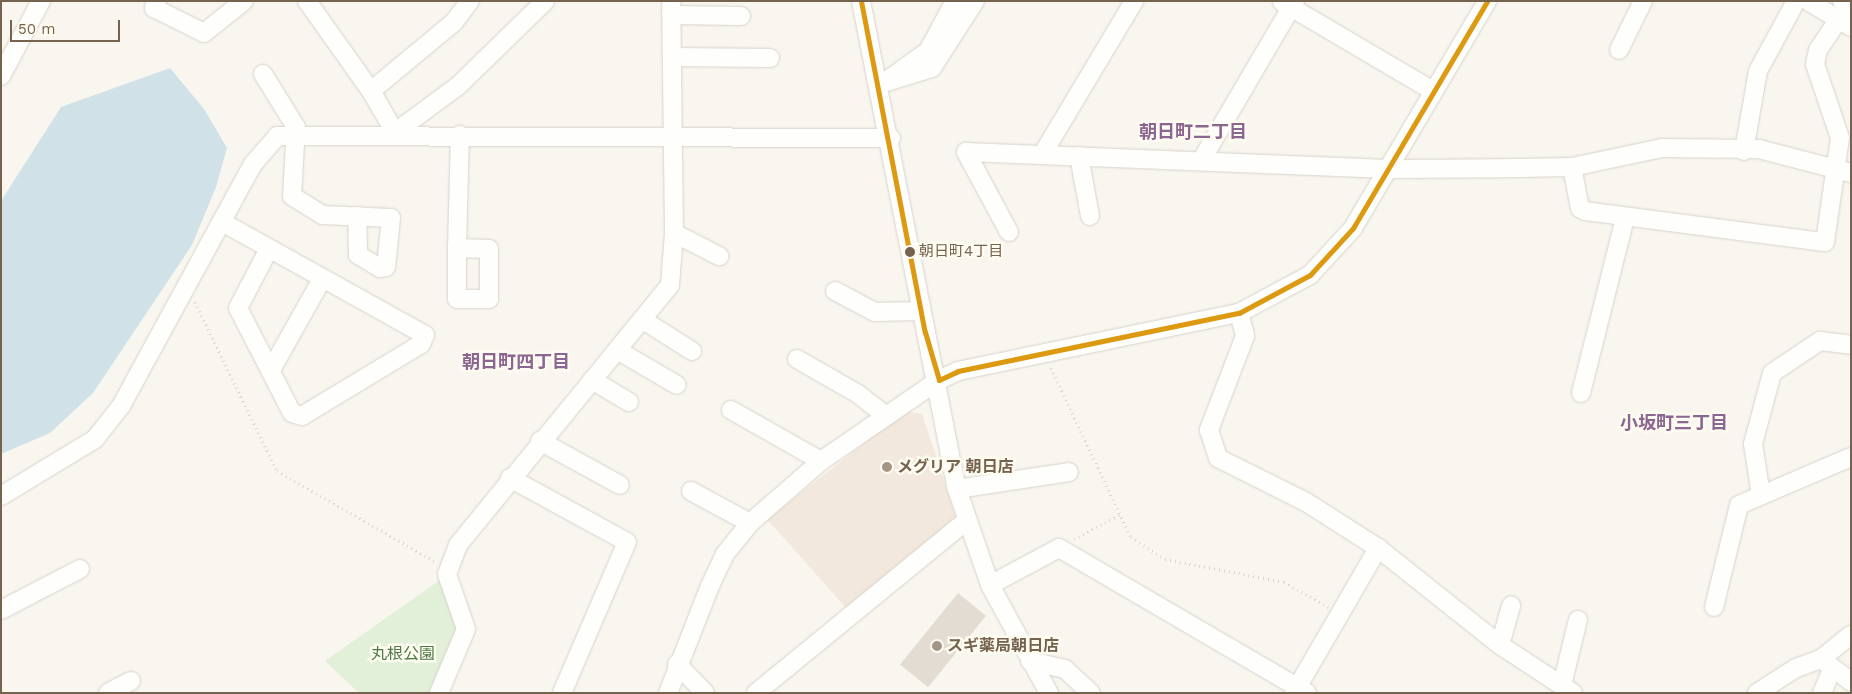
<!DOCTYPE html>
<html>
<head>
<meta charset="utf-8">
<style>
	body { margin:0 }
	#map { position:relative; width:1852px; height:694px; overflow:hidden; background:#f8f6ee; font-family:"Work Sans","Noto Sans JP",sans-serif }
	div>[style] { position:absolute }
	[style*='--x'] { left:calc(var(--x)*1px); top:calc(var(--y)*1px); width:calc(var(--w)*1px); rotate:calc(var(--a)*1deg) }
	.commercial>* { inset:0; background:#f2e8dd }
	.green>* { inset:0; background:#e2efd9 }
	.water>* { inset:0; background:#d0e2e8 }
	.building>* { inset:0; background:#e2dcd3; transform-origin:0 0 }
	.path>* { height:2.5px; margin-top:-1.25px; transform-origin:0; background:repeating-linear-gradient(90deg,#dad6cf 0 1px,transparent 0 5px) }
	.roads { filter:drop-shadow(0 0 1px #d7d3cc) drop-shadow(0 0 1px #d7d3cc) }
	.minor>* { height:18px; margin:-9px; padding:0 9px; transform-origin:9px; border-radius:9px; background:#fefefc }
	.bus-1>* { height:5px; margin:-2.5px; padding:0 2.5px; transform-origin:2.5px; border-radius:2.5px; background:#dd9910 }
	.dots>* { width:14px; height:14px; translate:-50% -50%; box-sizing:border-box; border:2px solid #fefbf1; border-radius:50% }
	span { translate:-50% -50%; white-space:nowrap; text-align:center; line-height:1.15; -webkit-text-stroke:5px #fefbf1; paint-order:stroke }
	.bus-label { font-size:15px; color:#76634e }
	.left { translate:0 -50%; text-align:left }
	.poi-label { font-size:16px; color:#76634e; font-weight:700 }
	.park-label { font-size:16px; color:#4c7b46 }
	.neighbourhood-label { font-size:18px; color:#8b6691; font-weight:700 }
	.frame { position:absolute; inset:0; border:2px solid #76634e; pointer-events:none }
	.scale { position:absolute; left:10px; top:20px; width:110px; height:22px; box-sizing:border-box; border:2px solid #76634e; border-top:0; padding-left:6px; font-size:15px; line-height:18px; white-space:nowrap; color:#76634e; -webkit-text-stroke:4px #fefbf1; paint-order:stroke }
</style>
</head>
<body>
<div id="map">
	<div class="commercial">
		<div style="clip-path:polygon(906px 411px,922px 414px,957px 520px,847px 609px,767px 519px)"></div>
	</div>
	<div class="green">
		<div style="clip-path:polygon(440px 580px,458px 626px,429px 693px,359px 693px,325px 661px)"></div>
	</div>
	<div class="water">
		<div style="clip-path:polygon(170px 68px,204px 109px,227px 148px,216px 187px,192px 245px,93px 393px,50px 433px,1px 454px,1px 201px,61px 107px)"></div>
	</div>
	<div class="building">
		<div style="left:958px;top:593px;width:36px;height:92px;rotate:39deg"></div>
	</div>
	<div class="path">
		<div style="--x:195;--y:302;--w:188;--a:64.1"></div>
		<div style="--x:277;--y:471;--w:183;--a:29.8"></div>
		<div style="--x:1051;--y:368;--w:187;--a:64.7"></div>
		<div style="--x:1131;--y:537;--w:40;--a:32.9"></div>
		<div style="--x:1165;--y:559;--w:121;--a:10.9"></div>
		<div style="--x:1284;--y:582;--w:51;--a:29.6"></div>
		<div style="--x:1074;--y:539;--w:51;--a:-28.1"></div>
	</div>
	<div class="roads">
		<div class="minor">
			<div style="--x:157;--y:1;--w:8;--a:113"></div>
			<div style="--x:154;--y:8;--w:56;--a:26.6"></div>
			<div style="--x:204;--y:33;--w:51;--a:-38.7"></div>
			<div style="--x:307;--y:1;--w:110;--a:54.6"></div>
			<div style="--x:371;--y:91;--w:52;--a:60"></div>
			<div style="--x:861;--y:1;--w:497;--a:78.9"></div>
			<div style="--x:957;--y:489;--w:102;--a:71"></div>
			<div style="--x:990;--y:585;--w:123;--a:61.4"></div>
			<div style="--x:1808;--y:1;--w:50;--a:31.2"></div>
			<div style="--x:1842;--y:1;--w:11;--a:34"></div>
			<div style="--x:1282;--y:2;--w:175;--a:30.5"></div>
			<div style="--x:671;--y:15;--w:70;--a:0.8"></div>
			<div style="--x:1619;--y:50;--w:55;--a:-63.9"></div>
			<div style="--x:672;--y:57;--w:98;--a:0.6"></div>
			<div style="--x:263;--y:74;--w:62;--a:58.1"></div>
			<div style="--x:296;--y:127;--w:69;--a:93.3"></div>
			<div style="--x:292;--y:196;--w:36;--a:32"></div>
			<div style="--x:322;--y:215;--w:69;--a:2.5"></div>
			<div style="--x:391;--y:218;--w:49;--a:95.8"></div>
			<div style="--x:386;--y:267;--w:6;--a:171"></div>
			<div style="--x:380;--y:268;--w:26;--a:-149"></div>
			<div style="--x:358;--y:255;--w:39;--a:-91"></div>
			<div style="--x:1;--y:76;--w:85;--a:-61.9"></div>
			<div style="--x:889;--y:79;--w:48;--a:-35.7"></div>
			<div style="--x:928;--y:51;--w:57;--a:-61.6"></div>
			<div style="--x:880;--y:84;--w:54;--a:-17.1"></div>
			<div style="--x:932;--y:68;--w:80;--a:-57.3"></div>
			<div style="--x:371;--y:91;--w:108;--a:-39.7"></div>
			<div style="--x:454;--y:22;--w:26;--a:-53"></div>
			<div style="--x:397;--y:136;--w:14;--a:-54"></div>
			<div style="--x:405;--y:125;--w:67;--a:-36.5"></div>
			<div style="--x:459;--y:85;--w:120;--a:-44.3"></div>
			<div style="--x:1744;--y:151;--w:81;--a:-80.1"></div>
			<div style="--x:1758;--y:71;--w:80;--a:-61.5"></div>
			<div style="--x:1042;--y:155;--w:179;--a:-59.1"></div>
			<div style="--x:1079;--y:156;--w:61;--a:79.6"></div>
			<div style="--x:1201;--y:161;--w:186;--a:-59.6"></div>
			<div style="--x:1572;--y:167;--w:42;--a:79"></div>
			<div style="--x:1580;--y:208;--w:6;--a:31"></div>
			<div style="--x:1585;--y:211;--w:242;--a:7.4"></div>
			<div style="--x:1825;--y:242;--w:105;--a:-81.8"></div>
			<div style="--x:1840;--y:138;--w:78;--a:-108.7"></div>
			<div style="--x:1815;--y:64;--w:14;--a:-78"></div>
			<div style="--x:1818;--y:50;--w:36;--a:-56"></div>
			<div style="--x:222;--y:222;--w:232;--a:29.1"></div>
			<div style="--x:425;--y:335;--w:10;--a:114"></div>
			<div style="--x:421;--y:344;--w:139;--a:148.8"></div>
			<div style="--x:302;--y:416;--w:10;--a:-163"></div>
			<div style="--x:292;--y:413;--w:118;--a:-117.2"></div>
			<div style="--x:238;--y:308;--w:67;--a:-62.3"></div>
			<div style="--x:1009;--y:232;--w:91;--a:-118.3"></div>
			<div style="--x:966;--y:152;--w:422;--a:2.3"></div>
			<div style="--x:1388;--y:169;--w:133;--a:-0.4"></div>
			<div style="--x:1521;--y:168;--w:51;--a:-1.1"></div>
			<div style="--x:1572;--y:167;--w:92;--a:-11.9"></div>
			<div style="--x:1662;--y:148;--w:97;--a:0.6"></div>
			<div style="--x:1759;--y:149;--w:95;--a:14.6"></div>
			<div style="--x:674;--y:233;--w:51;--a:27.1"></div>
			<div style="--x:457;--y:248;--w:32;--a:2"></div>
			<div style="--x:489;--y:249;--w:50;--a:90"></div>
			<div style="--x:489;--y:299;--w:32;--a:180"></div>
			<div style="--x:457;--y:299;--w:51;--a:-90"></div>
			<div style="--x:457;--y:248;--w:113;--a:-88.5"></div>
			<div style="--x:835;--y:291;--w:45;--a:27.7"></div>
			<div style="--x:875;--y:312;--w:46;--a:-1.2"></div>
			<div style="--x:1239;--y:313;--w:24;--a:75"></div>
			<div style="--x:1245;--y:336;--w:101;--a:111"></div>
			<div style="--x:1209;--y:430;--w:29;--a:72"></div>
			<div style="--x:1218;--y:458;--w:98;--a:26.6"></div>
			<div style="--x:1306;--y:502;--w:85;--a:32.6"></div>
			<div style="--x:1378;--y:548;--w:156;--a:38.5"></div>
			<div style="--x:1500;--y:645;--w:87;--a:33.3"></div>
			<div style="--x:643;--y:320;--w:58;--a:32.3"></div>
			<div style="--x:617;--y:350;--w:69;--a:30.3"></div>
			<div style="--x:797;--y:359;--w:70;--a:29.8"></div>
			<div style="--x:858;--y:394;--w:36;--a:38"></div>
			<div style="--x:271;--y:370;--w:104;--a:-60.7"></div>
			<div style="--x:592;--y:380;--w:43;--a:30.7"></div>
			<div style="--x:1581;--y:393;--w:180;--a:-75.9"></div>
			<div style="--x:731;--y:410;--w:103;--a:29.5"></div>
			<div style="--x:540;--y:441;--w:91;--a:28.8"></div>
			<div style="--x:510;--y:478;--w:133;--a:28.7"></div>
			<div style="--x:627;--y:542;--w:164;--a:113.3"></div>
			<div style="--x:957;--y:489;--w:113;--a:-8.6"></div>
			<div style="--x:691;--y:491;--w:67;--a:28.5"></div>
			<div style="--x:1761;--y:495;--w:52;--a:-98.9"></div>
			<div style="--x:1753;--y:444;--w:73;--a:-75"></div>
			<div style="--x:1772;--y:373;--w:58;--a:-33.7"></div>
			<div style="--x:1820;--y:341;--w:31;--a:7"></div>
			<div style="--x:1;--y:496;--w:110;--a:-31.2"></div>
			<div style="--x:95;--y:439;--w:42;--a:-51.8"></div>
			<div style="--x:121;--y:406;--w:276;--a:-61.4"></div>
			<div style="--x:253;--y:164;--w:37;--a:-49"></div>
			<div style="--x:277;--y:136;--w:614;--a:0.19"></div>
			<div style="--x:990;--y:585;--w:78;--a:-28.2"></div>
			<div style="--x:1059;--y:548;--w:287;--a:30.3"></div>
			<div style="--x:1714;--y:607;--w:105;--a:-76.2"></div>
			<div style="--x:1739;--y:505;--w:122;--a:-23.2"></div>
			<div style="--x:1;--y:610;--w:89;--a:-27.4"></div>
			<div style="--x:1500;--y:645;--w:41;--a:-74.2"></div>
			<div style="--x:1821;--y:659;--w:38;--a:37"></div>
			<div style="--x:1030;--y:661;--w:36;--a:13"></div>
			<div style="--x:1065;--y:669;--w:35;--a:43"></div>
			<div style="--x:677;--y:664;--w:40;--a:46"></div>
			<div style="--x:1562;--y:685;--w:67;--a:-76.2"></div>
			<div style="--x:108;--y:693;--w:26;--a:-28"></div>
			<div style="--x:439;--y:693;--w:69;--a:-67.1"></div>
			<div style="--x:466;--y:629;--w:58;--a:-109.1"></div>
			<div style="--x:447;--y:574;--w:31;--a:-69"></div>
			<div style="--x:458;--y:545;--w:335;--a:-50.8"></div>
			<div style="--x:670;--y:285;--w:52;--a:-85.6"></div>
			<div style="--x:674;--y:233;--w:232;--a:-90.7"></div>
			<div style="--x:668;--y:693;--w:115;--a:-68.6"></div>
			<div style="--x:710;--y:586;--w:35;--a:-65"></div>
			<div style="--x:725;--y:554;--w:40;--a:-51"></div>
			<div style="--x:750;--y:523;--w:94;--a:-41.1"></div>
			<div style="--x:821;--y:461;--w:143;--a:-34.5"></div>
			<div style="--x:939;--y:380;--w:21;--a:-25"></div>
			<div style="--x:958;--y:371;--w:287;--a:-11.7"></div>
			<div style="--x:1239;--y:313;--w:81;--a:-28.2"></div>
			<div style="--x:1310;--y:275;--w:64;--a:-47.5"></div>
			<div style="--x:1353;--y:228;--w:264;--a:-59.4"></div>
			<div style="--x:756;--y:693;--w:273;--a:-39.3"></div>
			<div style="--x:1294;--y:693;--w:168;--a:-59.9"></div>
			<div style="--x:1757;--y:693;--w:46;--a:-32.7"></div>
			<div style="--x:1796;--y:668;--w:27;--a:-20"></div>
			<div style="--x:1821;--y:659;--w:38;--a:-39"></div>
			<div style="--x:1822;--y:693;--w:25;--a:-67"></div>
		</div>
	</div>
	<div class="bus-1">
		<div style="--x:861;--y:1;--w:337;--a:79.1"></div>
		<div style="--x:925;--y:332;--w:50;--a:73.7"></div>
		<div style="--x:939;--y:380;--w:21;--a:-25"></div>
		<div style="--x:958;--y:371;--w:287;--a:-11.7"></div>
		<div style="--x:1239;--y:313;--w:81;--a:-28.2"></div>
		<div style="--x:1310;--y:275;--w:64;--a:-47.5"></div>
		<div style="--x:1353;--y:228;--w:264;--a:-59.4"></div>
	</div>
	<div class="dots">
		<div style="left:910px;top:252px;background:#76634e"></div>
		<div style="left:887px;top:467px;background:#a49686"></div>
		<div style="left:937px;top:646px;background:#a49686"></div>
	</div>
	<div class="bus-label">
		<span class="left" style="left:919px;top:252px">朝日町4丁目</span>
	</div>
	<div class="poi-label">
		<span class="left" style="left:897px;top:467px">メグリア 朝日店</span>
		<span class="left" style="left:947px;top:646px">スギ薬局朝日店</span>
	</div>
	<div class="park-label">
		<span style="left:403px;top:654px">丸根公園</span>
	</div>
	<div class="neighbourhood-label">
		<span style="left:1193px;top:132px">朝日町二丁目</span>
		<span style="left:516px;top:362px">朝日町四丁目</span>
		<span style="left:1674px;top:423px">小坂町三丁目</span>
	</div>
	<div class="frame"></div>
	<div class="scale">50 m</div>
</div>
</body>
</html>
